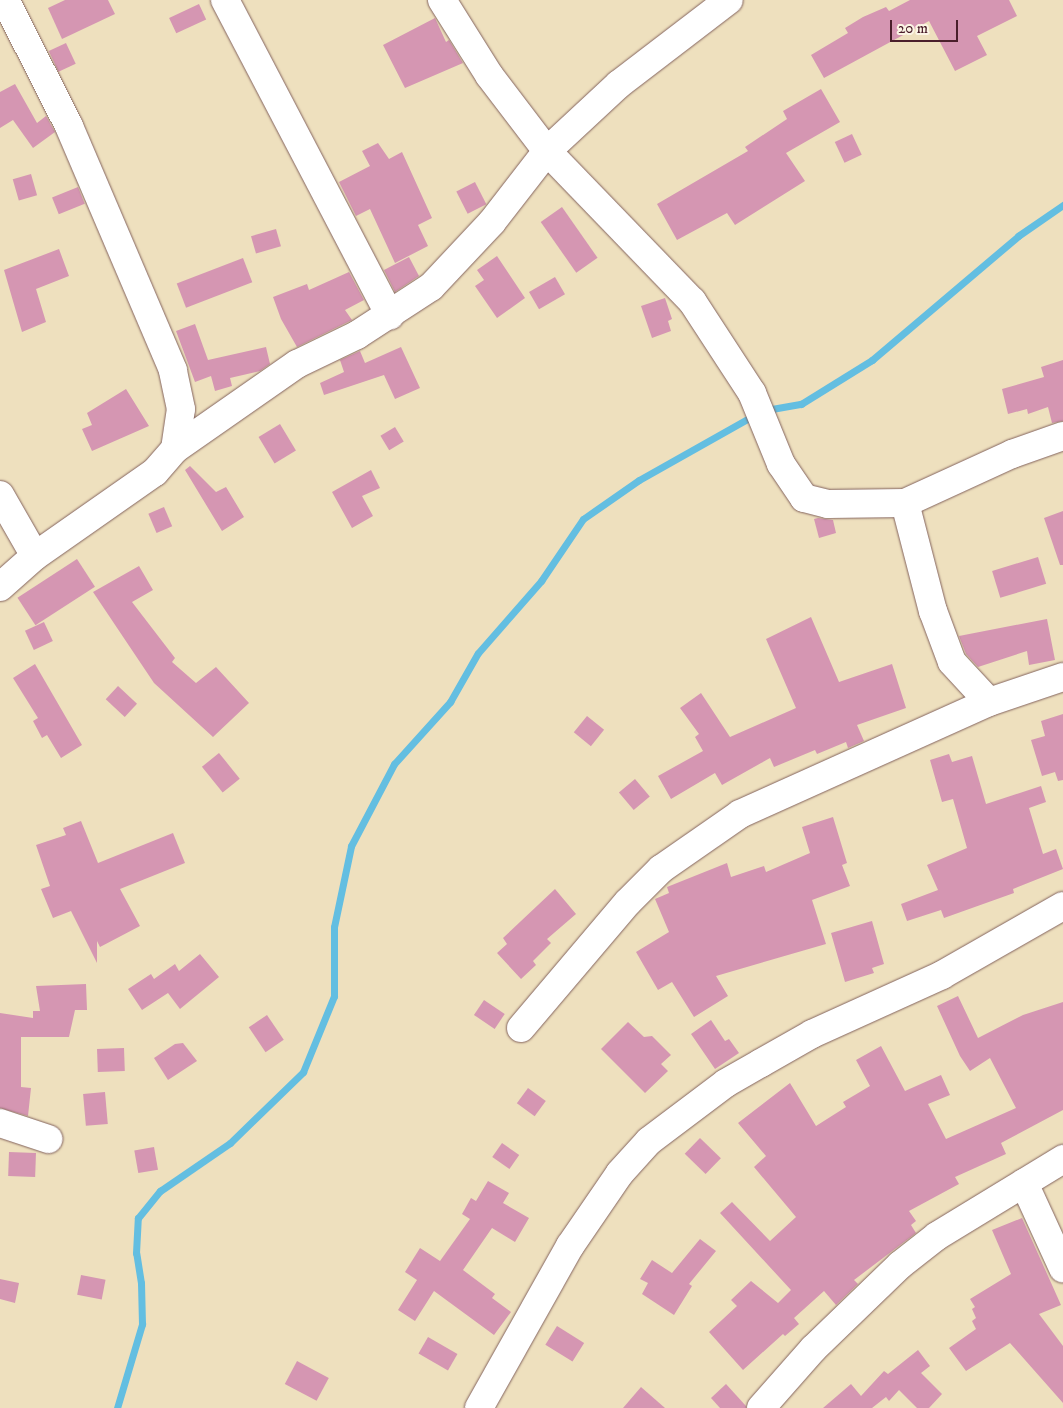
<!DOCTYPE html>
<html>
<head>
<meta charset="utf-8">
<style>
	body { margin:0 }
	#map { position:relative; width:1063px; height:1408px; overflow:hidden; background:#eee0be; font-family:"IM FELL DW Pica",serif }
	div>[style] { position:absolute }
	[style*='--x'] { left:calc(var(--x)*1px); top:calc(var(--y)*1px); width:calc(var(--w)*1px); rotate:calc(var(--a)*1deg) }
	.stream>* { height:7px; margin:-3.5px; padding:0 3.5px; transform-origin:3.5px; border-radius:3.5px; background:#63bee1 }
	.building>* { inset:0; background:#d596b2; transform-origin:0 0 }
	.roads { filter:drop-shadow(0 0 1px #83635e) drop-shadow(0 0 1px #83635e) }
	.minor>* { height:28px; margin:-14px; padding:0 14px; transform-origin:14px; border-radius:14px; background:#fff }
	span { translate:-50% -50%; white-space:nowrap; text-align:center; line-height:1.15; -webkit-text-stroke:4px #fcf5e5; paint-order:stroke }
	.scale { position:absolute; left:890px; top:20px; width:68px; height:22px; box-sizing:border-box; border:2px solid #4a1f2b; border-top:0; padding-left:6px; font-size:15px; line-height:18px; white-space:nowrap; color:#4a1f2b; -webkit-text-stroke:4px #fcf5e5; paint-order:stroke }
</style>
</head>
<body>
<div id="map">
	<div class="stream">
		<div style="--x:766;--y:410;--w:36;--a:-10"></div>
		<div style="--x:801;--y:404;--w:84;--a:-31.8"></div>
		<div style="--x:872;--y:360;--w:192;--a:-40.3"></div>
		<div style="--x:1018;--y:236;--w:55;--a:-34.6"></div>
		<div style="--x:117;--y:1408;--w:88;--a:-73.4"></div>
		<div style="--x:142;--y:1324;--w:41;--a:-91.4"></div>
		<div style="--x:141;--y:1283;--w:30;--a:-99"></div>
		<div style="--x:136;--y:1253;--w:35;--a:-87"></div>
		<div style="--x:138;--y:1218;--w:35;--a:-51"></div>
		<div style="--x:160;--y:1191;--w:85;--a:-34.4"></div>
		<div style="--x:230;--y:1143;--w:102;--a:-44.2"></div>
		<div style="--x:303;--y:1072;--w:82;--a:-67.8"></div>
		<div style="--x:334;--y:996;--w:69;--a:-90"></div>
		<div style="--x:334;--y:927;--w:83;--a:-78.1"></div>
		<div style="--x:351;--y:846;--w:93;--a:-62.3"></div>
		<div style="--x:394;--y:764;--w:84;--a:-47.9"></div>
		<div style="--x:450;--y:702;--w:56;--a:-60.3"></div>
		<div style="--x:478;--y:653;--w:96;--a:-48.8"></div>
		<div style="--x:541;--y:581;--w:75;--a:-55.9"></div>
		<div style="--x:583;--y:519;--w:68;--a:-34.9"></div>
		<div style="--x:639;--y:480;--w:134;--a:-29.4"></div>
	</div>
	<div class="building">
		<div style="clip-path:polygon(65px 0,108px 0,115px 14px,62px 39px,48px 8px)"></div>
		<div style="clip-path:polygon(910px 0,1009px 0,1017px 16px,977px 36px,987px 55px,955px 71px,929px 21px,824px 78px,811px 55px,848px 33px,845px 28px,863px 17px,886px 7px,889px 11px)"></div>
		<div style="left:199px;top:4px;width:17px;height:33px;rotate:65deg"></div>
		<div style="clip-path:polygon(435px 18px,446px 42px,449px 40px,463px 63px,405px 88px,383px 45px)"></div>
		<div style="left:66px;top:43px;width:23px;height:19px;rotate:65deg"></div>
		<div style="clip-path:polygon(15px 84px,37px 123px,46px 116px,55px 132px,33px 148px,13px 120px,0 128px,0 92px)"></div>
		<div style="clip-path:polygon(821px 89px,840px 122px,786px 153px,805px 181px,735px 225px,727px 213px,677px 240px,657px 204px,748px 151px,745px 147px,787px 119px,783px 111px)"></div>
		<div style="left:852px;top:134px;width:23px;height:19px;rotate:65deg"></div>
		<div style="clip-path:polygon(378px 143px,389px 159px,402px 152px,432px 218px,418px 225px,428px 246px,395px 263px,370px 209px,356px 216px,339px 182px,370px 166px,362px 151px)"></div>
		<div style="left:31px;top:174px;width:22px;height:19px;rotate:74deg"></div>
		<div style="left:475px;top:182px;width:25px;height:21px;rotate:63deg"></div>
		<div style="left:78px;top:187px;width:18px;height:28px;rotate:68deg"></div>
		<div style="left:562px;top:207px;width:62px;height:26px;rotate:55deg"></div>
		<div style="left:276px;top:229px;width:18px;height:26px;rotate:74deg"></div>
		<div style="clip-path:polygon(59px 249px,69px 276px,36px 289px,46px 322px,22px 332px,4px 270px)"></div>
		<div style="clip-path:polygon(497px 256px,525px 298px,497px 318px,475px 286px,484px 280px,477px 270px)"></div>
		<div style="clip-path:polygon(409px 257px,419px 276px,395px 292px,384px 270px)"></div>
		<div style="left:243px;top:258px;width:26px;height:71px;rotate:69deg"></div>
		<div style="clip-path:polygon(349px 272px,364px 300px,345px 310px,352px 320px,297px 347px,281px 319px,273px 297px,307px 284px,309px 290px)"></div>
		<div style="left:555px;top:277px;width:20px;height:30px;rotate:60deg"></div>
		<div style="clip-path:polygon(665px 298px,672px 319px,668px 321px,671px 331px,652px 338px,641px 306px)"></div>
		<div style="clip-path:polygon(195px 324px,208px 360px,266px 347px,270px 364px,260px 371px,230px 378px,232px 386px,215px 391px,211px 376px,195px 382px,176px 331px)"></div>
		<div style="clip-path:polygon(401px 347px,420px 388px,395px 399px,384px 375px,324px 395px,320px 383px,344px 372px,340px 360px,360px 351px,365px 363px)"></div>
		<div style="clip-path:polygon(1063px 360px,1063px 421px,1052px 423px,1048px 407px,1028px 414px,1027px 409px,1008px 414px,1002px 389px,1044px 377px,1041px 367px)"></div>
		<div style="clip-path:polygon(126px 389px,149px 426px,92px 451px,82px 429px,92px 425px,87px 413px)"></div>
		<div style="left:280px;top:424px;width:31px;height:25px;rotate:59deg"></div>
		<div style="left:395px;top:427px;width:17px;height:17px;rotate:59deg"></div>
		<div style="clip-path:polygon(190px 466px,216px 492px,226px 487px,244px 517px,222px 531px,185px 470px)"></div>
		<div style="clip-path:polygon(371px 470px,380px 488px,362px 496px,373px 516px,352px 528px,332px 492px)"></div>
		<div style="left:164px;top:507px;width:21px;height:17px;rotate:67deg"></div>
		<div style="clip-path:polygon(1063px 511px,1063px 565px,1060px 565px,1044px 518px)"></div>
		<div style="clip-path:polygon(818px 518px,833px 520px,836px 533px,819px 538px,814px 519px)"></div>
		<div style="left:1038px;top:557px;width:28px;height:48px;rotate:73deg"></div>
		<div style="left:77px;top:559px;width:33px;height:71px;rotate:57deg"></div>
		<div style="clip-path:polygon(139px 566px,153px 590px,132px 602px,175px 658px,172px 662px,196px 683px,216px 667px,249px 703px,213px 737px,154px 683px,93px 592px)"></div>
		<div style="clip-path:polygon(811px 617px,839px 682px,892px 664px,906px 708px,857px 725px,864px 741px,848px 748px,846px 742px,817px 754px,815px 750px,774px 767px,770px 758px,722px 785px,715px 773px,671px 799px,658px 776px,703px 751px,695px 737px,699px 734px,680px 708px,701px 693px,730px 737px,796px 708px,766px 639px)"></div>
		<div style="clip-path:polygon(1047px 619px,1055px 660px,1029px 665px,1027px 651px,978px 667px,966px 654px,959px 636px)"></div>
		<div style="left:44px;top:622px;width:21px;height:21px;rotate:65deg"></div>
		<div style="clip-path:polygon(35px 664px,82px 745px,61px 758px,47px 735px,42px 738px,33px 721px,38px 718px,13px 678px)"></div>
		<div style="left:118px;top:686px;width:26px;height:18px;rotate:43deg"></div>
		<div style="clip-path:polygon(1063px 714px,1063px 780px,1058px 781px,1055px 772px,1042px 776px,1031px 740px,1045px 736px,1041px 721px)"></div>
		<div style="left:587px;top:716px;width:22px;height:21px;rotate:39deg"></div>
		<div style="left:219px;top:753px;width:33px;height:22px;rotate:51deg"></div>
		<div style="clip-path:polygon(949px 754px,952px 762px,972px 756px,986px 804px,1041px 786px,1046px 802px,1029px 808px,1043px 854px,1056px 849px,1063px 869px,1013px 889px,1014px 893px,944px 918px,941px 910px,907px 921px,901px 904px,938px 890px,927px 865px,967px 848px,953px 799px,942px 802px,930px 760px)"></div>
		<div style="left:635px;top:779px;width:23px;height:21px;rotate:50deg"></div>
		<div style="clip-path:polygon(833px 817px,847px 863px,842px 865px,850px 886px,812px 900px,826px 944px,716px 976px,728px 996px,694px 1017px,672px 982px,658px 990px,636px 952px,669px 932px,655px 899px,669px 893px,667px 887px,727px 863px,731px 877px,764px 866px,766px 872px,810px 853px,802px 827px)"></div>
		<div style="clip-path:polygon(81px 821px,98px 863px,173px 833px,185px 863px,120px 889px,140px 926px,100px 947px,97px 941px,97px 963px,71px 911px,53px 918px,41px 889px,50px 886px,36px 845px,66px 835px,63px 828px)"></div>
		<div style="clip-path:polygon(555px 889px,576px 914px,547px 939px,551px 943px,533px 961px,536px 965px,521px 979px,497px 953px,507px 944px,503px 938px)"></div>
		<div style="clip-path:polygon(872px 921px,884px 964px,872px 968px,874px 973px,845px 982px,831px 933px)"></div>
		<div style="clip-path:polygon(200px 954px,219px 977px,180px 1009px,168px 993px,142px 1010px,128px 989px,151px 974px,154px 979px,175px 964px,179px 971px)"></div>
		<div style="clip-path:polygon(86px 984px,87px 1010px,75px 1010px,69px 1037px,21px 1037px,21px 1087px,31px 1088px,28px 1116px,0 1108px,0 1013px,33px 1018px,33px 1011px,40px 1011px,36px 986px)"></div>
		<div style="clip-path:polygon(958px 996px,978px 1038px,1023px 1015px,1063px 1002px,1063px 1110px,1001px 1143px,1006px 1154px,955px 1177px,959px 1184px,909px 1211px,916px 1221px,911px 1225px,916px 1233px,854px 1280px,858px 1284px,836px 1305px,824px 1291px,794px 1318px,799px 1324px,785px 1336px,783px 1334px,743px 1370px,709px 1332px,737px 1306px,731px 1300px,751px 1281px,778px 1303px,791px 1290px,720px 1213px,732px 1202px,770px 1241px,796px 1217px,754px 1167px,766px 1156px,738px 1123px,790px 1083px,816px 1126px,846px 1107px,843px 1102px,870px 1086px,856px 1060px,881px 1046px,905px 1091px,941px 1075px,950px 1095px,928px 1104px,946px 1139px,1016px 1108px,990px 1058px,970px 1071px,960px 1056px,937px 1006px)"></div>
		<div style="left:484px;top:1000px;width:25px;height:18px;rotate:34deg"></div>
		<div style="left:267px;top:1015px;width:30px;height:22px;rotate:56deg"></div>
		<div style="clip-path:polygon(711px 1020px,725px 1041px,729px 1039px,739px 1053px,715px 1069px,691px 1034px)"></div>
		<div style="clip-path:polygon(628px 1022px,644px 1037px,652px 1036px,671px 1055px,661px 1064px,668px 1071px,645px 1093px,601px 1049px)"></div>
		<div style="clip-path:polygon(183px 1043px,197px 1061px,168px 1080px,154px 1058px,175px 1044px)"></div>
		<div style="left:124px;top:1048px;width:23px;height:27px;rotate:88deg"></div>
		<div style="left:528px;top:1088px;width:22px;height:19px;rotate:36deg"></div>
		<div style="left:105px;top:1092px;width:32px;height:22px;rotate:85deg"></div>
		<div style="left:700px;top:1138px;width:29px;height:22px;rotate:44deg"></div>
		<div style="left:502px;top:1143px;width:21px;height:17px;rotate:35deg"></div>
		<div style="left:154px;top:1147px;width:23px;height:20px;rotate:80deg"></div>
		<div style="left:9px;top:1152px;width:27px;height:24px;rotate:2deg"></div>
		<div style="clip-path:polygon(488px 1181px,509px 1193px,503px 1203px,529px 1218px,515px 1242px,492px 1228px,463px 1270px,495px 1294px,492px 1298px,511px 1312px,494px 1335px,434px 1291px,415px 1321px,398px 1310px,417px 1280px,405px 1272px,420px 1248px,440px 1261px,470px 1219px,462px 1214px,471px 1198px,476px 1201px)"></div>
		<div style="clip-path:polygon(1022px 1218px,1061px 1305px,1039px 1314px,1063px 1346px,1063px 1403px,1010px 1343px,966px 1371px,949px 1348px,976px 1329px,972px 1321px,976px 1318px,972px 1309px,975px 1307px,970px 1299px,1011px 1274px,992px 1230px)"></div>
		<div style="clip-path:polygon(700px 1239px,716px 1251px,689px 1284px,692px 1286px,674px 1315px,642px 1294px,648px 1283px,640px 1279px,652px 1260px,672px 1273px)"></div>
		<div style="left:81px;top:1275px;width:25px;height:20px;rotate:11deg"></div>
		<div style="clip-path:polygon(0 1279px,19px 1283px,15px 1303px,0 1299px)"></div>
		<div style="left:557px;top:1326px;width:32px;height:22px;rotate:32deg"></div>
		<div style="left:428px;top:1337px;width:34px;height:19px;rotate:30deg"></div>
		<div style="clip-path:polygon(918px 1350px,930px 1366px,921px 1373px,942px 1394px,929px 1408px,917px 1408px,899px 1390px,889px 1401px,886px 1397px,872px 1408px,823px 1408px,851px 1384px,861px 1396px,884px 1371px,888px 1374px)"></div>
		<div style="left:297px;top:1361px;width:36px;height:26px;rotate:28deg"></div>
		<div style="clip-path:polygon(726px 1384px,746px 1406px,746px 1408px,720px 1408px,711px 1398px)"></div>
		<div style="clip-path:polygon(641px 1387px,665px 1408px,623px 1408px)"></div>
	</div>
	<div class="roads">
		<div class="minor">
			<div style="--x:225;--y:0;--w:356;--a:62.4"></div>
			<div style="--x:442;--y:0;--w:89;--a:57.9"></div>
			<div style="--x:489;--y:75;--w:96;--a:52.7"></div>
			<div style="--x:547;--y:151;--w:209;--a:46"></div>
			<div style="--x:692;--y:301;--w:110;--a:56.9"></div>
			<div style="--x:752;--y:393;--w:77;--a:67.8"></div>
			<div style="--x:781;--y:464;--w:41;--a:55.9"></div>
			<div style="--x:804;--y:498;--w:25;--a:14"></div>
			<div style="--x:828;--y:504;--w:77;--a:-0.7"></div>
			<div style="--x:905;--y:503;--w:118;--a:-24.6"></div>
			<div style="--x:1012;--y:454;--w:54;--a:-19.4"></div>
			<div style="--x:175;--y:449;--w:149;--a:-34.9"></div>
			<div style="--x:297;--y:364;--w:67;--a:-25.8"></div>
			<div style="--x:357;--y:335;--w:88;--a:-33"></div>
			<div style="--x:431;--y:287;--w:89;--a:-46.8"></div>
			<div style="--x:492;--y:222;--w:90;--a:-52.2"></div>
			<div style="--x:547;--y:151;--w:98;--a:-42.9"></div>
			<div style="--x:619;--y:84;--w:138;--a:-37.4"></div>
			<div style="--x:0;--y:495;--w:70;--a:60.2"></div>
			<div style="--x:905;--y:503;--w:112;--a:75.5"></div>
			<div style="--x:933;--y:611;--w:54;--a:69.6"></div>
			<div style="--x:952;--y:662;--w:54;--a:47.2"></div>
			<div style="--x:0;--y:587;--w:47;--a:-41.5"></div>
			<div style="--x:35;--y:556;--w:146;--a:-35"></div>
			<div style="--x:155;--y:472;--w:30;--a:-49"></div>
			<div style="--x:175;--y:449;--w:40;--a:-81.5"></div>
			<div style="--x:181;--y:409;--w:40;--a:-102"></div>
			<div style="--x:173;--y:370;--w:265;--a:-113.1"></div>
			<div style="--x:69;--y:126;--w:141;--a:-116.9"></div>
			<div style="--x:521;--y:1028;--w:165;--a:-49.7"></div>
			<div style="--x:628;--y:902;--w:47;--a:-45"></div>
			<div style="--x:661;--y:869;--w:96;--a:-34.8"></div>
			<div style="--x:740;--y:814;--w:273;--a:-24.2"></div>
			<div style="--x:989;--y:702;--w:78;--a:-18.7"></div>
			<div style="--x:0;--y:1123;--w:51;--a:18.4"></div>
			<div style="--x:1024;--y:1183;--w:94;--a:65.4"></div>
			<div style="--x:479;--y:1408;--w:186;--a:-60.7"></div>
			<div style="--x:570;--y:1246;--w:88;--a:-55.6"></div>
			<div style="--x:620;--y:1173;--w:43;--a:-47.8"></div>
			<div style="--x:649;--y:1141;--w:96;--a:-37"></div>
			<div style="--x:726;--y:1083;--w:40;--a:-29.7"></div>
			<div style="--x:761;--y:1063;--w:59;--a:-29.6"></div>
			<div style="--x:812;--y:1034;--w:143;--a:-24.4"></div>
			<div style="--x:942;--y:975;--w:139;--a:-29.7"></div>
			<div style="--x:761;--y:1408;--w:79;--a:-48.6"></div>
			<div style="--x:813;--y:1349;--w:121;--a:-44"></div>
			<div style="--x:900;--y:1265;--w:47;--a:-38.1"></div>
			<div style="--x:937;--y:1236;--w:148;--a:-31.4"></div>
		</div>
	</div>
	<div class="scale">20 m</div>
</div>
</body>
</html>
